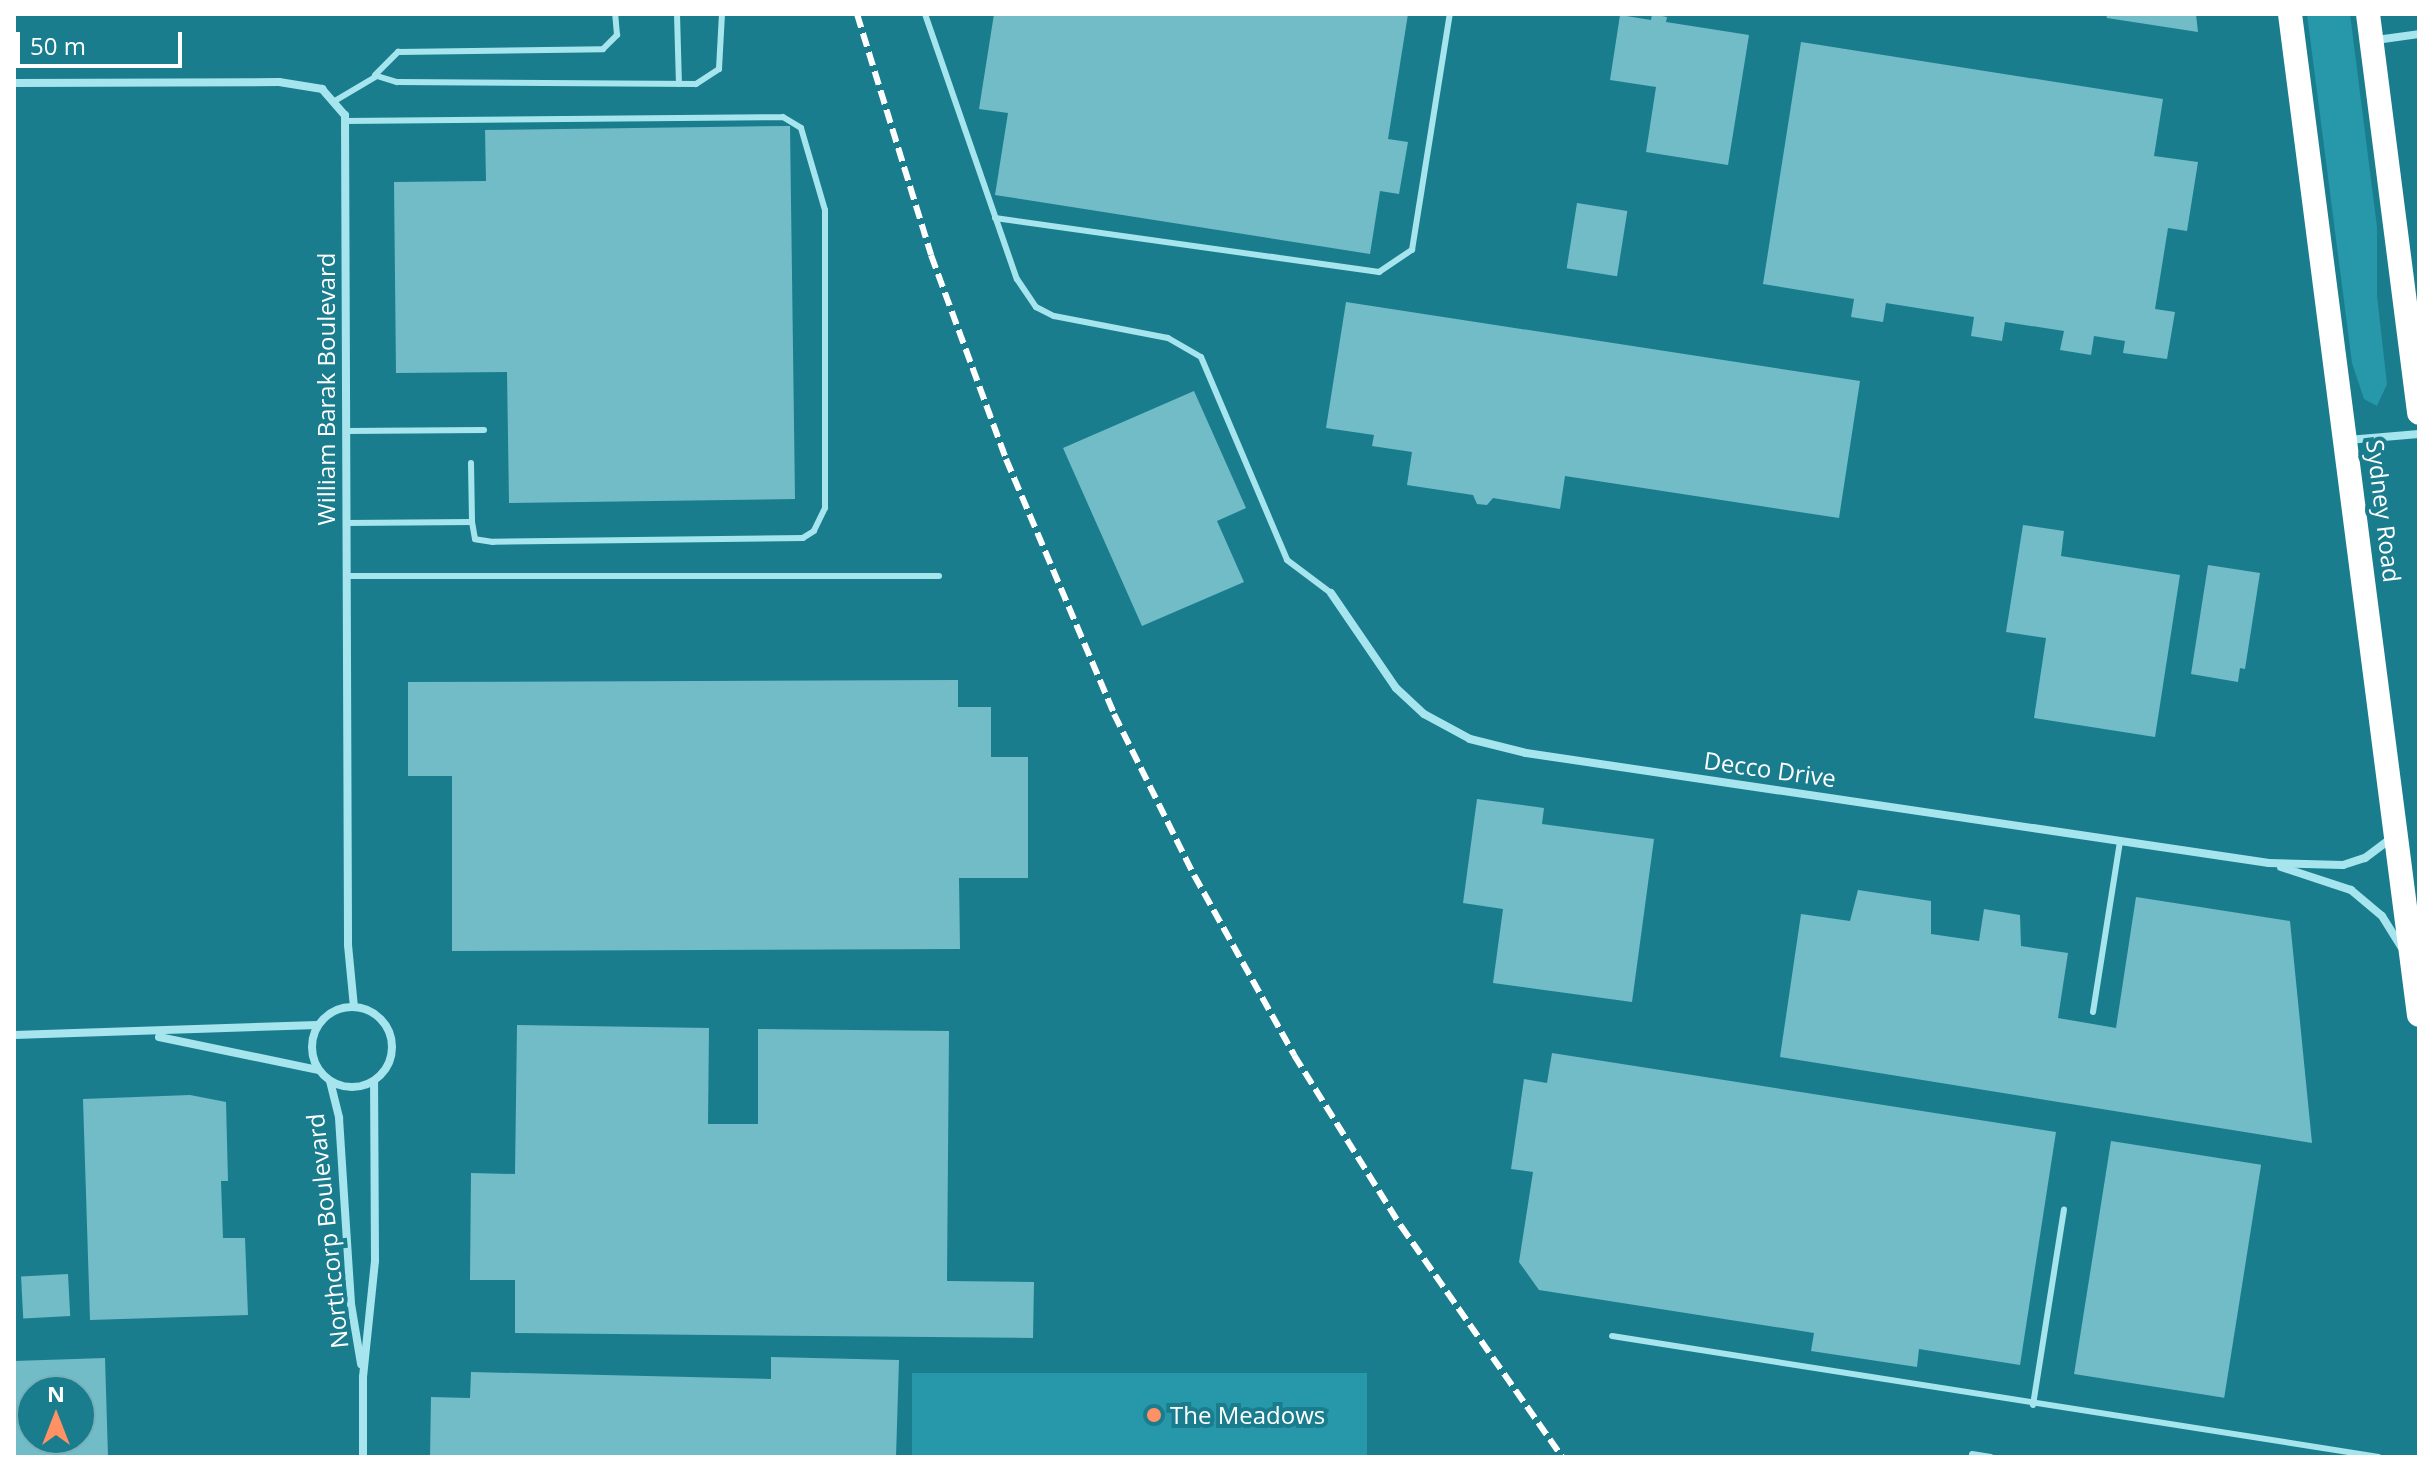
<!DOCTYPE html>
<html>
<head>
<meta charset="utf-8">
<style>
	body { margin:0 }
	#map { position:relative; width:2433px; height:1471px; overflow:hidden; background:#1a7d8e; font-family:"Open Sans",sans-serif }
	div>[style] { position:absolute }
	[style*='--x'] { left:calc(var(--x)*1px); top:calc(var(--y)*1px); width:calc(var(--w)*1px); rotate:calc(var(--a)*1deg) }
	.green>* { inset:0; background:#2698a9; transform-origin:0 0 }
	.building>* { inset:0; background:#72bcc8; transform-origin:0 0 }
	.lane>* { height:6px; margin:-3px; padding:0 3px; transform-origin:3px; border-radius:3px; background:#a7e5ee }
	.street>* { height:8px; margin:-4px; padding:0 4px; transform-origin:4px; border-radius:4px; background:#a7e5ee }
	.street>.ring { margin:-4px; padding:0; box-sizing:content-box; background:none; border:8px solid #a7e5ee; border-radius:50% }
	.highway>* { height:24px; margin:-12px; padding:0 12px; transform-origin:12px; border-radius:12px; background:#fff }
	.rail>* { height:6px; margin-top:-3px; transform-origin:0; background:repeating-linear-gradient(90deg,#fff 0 14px,transparent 0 20px) }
	.dots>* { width:22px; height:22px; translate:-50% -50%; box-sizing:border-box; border:4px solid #1a7d8e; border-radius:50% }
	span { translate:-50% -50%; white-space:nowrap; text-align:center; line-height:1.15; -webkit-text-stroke:8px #1a7d8e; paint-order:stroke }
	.street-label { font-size:24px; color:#fff }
	.poi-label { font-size:24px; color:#fff }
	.left { translate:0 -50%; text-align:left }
	.frame { position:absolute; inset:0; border:16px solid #fff; pointer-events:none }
	.north { position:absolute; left:16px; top:1375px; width:80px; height:80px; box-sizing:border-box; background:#1a7d8e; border:2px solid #76b1bb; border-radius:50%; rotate:0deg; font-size:22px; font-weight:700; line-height:32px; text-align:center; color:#fff }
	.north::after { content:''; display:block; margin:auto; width:28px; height:36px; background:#ff9164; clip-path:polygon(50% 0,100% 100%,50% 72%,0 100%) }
	.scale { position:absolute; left:16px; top:32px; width:166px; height:36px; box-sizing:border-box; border:4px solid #fff; border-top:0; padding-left:10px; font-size:24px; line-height:28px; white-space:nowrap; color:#fff; -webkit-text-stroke:6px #1a7d8e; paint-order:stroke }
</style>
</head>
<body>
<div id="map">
	<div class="green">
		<div style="clip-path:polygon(2307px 14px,2350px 14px,2377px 227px,2377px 296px,2387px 384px,2377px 406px,2364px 399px,2352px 363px)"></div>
		<div style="left:912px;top:1373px;width:455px;height:84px"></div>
	</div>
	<div class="building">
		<div style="clip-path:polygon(994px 14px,1408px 14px,1388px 139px,1408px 142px,1399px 194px,1380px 191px,1370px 254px,995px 195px,1008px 113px,979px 109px)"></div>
		<div style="clip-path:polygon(1652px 14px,1667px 17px,1666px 22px,1749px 35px,1728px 165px,1646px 152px,1656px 87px,1610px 80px,1620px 15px,1651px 20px)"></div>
		<div style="clip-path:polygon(2106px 14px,2196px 14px,2198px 32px,2107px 18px)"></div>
		<div style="clip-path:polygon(1801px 42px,2163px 99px,2154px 156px,2198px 162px,2187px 231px,2168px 228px,2155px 309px,2175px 312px,2167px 359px,2123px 353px,2125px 341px,2094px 336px,2091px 355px,2060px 350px,2064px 331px,2005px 322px,2002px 341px,1971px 336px,1974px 317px,1886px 303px,1883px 322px,1851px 317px,1854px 299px,1763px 284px)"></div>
		<div style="clip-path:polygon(790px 126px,795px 499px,509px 503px,507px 372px,396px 373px,394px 182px,486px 181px,485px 130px)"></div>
		<div style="left:1577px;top:203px;width:51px;height:66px;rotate:9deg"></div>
		<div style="clip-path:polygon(1346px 302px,1860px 381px,1839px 518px,1565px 476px,1560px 509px,1493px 498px,1487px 505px,1477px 504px,1473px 495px,1407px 485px,1412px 452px,1372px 446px,1374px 435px,1326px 428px)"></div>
		<div style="clip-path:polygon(1194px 391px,1246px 508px,1217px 521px,1244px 582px,1142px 626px,1063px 448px)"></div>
		<div style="clip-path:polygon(2023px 525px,2064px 531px,2061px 556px,2180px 575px,2155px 737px,2034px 718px,2046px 638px,2006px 632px)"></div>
		<div style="clip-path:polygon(2208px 565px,2260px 573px,2245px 669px,2240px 668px,2238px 682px,2191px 674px)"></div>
		<div style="clip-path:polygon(958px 680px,958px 707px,991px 707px,991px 757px,1028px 757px,1028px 878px,959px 878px,960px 949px,452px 951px,452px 776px,408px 776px,408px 682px)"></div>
		<div style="clip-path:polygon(1477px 799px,1544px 808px,1542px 824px,1654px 839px,1632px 1002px,1493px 983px,1503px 909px,1463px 903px)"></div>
		<div style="clip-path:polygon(1858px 890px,1931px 901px,1931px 934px,1979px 941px,1984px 909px,2020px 915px,2021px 946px,2068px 953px,2058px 1018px,2116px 1028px,2136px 897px,2290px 921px,2312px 1143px,1780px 1057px,1801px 914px,1850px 921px)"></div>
		<div style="clip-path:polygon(517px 1025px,709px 1028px,708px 1124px,758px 1124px,758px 1029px,949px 1031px,947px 1281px,1034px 1282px,1033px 1338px,515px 1333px,515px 1280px,470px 1280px,471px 1173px,515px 1174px)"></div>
		<div style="clip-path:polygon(1552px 1053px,2056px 1132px,2020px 1365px,1919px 1349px,1917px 1367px,1811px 1351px,1814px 1333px,1539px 1290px,1519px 1262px,1533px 1172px,1511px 1169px,1524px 1079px,1547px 1083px)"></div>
		<div style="clip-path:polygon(190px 1095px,226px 1102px,228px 1181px,221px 1181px,223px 1238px,245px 1238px,248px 1315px,90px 1320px,83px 1099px)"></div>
		<div style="left:2111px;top:1141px;width:152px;height:236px;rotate:9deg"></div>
		<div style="left:68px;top:1274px;width:42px;height:47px;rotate:87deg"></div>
		<div style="clip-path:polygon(771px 1357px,899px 1360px,896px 1457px,430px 1457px,431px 1397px,470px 1398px,471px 1372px,771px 1379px)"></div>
		<div style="clip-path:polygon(evenodd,105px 1358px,108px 1457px,14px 1457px,14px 1361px,105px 1358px,32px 1391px,80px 1391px,80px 1439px,32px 1439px,32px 1391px)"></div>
	</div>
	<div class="lane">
		<div style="--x:677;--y:14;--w:70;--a:88.4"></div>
		<div style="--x:925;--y:14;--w:281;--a:70.9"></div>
		<div style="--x:1017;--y:279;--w:34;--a:56"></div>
		<div style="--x:1036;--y:307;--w:20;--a:27"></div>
		<div style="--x:1054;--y:316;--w:116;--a:10.9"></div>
		<div style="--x:1168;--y:338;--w:38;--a:30"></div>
		<div style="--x:1201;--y:357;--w:220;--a:67"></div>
		<div style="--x:1287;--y:560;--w:55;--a:36.9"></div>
		<div style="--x:375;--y:75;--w:33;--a:-45"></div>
		<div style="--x:398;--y:52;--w:205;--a:-0.8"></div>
		<div style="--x:603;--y:49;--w:20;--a:-45"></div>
		<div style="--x:617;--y:35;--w:21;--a:-95"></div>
		<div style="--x:333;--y:102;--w:51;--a:-30.6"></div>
		<div style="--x:377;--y:76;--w:21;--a:17"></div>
		<div style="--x:397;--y:82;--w:299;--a:0.4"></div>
		<div style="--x:696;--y:84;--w:27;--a:-33"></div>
		<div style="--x:719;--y:69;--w:55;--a:-86.9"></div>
		<div style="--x:345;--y:121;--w:438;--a:-0.5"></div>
		<div style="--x:783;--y:117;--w:21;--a:31"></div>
		<div style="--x:801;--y:128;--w:85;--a:73.7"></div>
		<div style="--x:825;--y:210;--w:298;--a:90"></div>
		<div style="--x:825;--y:508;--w:25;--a:116"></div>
		<div style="--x:814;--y:531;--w:13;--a:148"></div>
		<div style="--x:803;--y:538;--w:310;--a:179.3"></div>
		<div style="--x:493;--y:542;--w:18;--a:-171"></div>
		<div style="--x:475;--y:539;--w:17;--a:-100"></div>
		<div style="--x:472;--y:522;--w:126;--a:179.5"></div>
		<div style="--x:995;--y:218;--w:388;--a:8"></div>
		<div style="--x:1379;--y:272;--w:40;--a:-34"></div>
		<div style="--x:1412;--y:250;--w:239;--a:-80.9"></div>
		<div style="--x:346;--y:431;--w:138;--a:-0.4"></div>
		<div style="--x:471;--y:463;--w:59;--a:89"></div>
		<div style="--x:346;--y:576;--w:593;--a:0"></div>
		<div style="--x:2093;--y:1012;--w:173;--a:-81"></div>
		<div style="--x:1612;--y:1336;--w:776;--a:8.96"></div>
		<div style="--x:2033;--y:1405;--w:198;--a:-81"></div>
		<div style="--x:1972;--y:1454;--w:19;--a:9"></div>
	</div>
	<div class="street">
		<div style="--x:2376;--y:40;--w:43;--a:-7.9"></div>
		<div style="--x:14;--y:83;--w:265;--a:-0.2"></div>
		<div style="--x:279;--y:82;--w:44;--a:9.2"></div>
		<div style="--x:322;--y:89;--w:35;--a:49"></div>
		<div style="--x:345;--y:115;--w:830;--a:89.79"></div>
		<div style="--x:348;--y:945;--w:62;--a:84.5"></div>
		<div style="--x:2348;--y:440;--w:71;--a:-4.8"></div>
		<div style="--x:1331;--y:593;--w:115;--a:55.6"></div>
		<div style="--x:1396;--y:688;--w:38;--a:43"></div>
		<div style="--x:1424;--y:714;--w:52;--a:28.5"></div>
		<div style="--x:1470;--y:739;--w:58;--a:14"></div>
		<div style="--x:1526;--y:753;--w:751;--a:8.42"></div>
		<div style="--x:2269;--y:863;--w:74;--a:1.5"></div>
		<div style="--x:2343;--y:865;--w:23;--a:-18"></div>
		<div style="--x:2365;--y:858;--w:35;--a:-37"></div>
		<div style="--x:2281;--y:867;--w:74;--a:18.2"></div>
		<div style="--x:2351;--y:890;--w:40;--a:40"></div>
		<div style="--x:2382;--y:916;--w:36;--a:58"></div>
		<div class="ring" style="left:312px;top:1007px;width:72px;height:72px"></div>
		<div style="--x:14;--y:1035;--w:304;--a:-1.9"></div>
		<div style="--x:159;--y:1037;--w:162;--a:11.7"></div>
		<div style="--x:330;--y:1081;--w:38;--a:76"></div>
		<div style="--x:339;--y:1118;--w:186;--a:86.3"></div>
		<div style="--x:351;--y:1304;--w:61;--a:80.5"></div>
		<div style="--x:363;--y:1457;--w:80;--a:-90"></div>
		<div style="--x:363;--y:1377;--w:117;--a:-84.1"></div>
		<div style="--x:375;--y:1261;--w:180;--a:-90.3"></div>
	</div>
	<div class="highway">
		<div style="--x:2290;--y:14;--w:1009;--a:82.66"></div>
		<div style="--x:2368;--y:14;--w:402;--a:82.7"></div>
	</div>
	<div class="rail">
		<div style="--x:857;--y:14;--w:252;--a:72.9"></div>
		<div style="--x:931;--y:255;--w:217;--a:69.8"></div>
		<div style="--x:1006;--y:459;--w:277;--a:67"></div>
		<div style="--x:1114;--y:714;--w:180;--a:63.6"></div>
		<div style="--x:1194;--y:875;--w:206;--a:60.9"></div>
		<div style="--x:1294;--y:1055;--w:202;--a:58"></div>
		<div style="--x:1401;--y:1226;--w:282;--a:55.1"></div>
	</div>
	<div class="dots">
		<div style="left:1154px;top:1415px;background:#ff9164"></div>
	</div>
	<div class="street-label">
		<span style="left:326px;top:389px;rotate:-90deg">William Barak Boulevard</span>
		<span style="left:2384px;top:511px;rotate:83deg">Sydney Road</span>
		<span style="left:1770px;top:769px;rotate:8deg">Decco Drive</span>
		<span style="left:327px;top:1231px;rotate:-96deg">Northcorp Boulevard</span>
	</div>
	<div class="poi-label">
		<span class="left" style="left:1170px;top:1415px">The Meadows</span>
	</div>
	<div class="frame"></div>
	<div class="north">N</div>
	<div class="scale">50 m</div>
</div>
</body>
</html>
